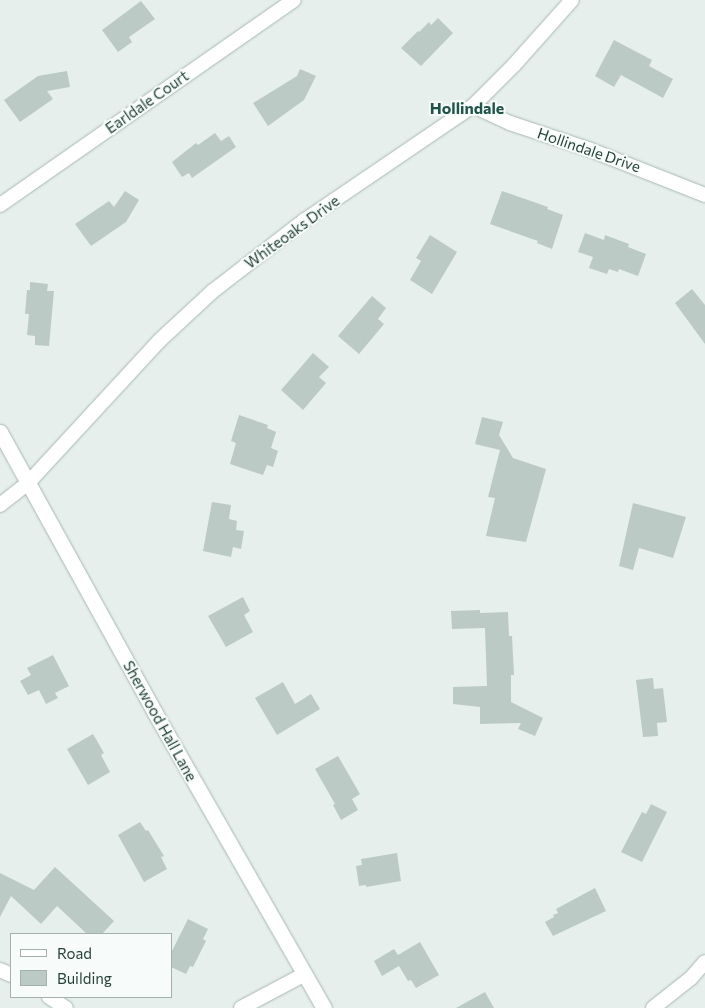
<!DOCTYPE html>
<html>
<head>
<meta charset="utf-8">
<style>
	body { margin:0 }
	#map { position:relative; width:705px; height:1008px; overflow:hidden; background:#e6efeb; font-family:Commissioner,sans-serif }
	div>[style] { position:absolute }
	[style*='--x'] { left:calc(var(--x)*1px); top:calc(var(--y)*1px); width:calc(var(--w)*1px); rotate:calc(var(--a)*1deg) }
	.building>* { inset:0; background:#bbcac4 }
	.roads { filter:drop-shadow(0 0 1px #a8b8b2) drop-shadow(0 0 1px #a8b8b2) }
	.minor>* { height:14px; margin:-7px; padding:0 7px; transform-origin:7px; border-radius:7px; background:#fff }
	.secondary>* { height:15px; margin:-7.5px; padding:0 7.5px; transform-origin:7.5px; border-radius:7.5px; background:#fff }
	span { translate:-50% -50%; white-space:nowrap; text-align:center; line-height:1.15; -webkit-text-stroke:4px #f7fbf9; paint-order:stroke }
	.street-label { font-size:15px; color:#24423a }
	.neighbourhood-label { font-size:16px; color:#1f5548; font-weight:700 }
	.legend { position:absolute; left:10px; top:933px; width:162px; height:65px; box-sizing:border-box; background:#f7fbf9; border:1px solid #a3b1ad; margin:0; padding:6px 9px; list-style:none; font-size:15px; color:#24423a }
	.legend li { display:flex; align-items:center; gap:10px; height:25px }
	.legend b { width:25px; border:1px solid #a3b1ad }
</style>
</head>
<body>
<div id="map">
	<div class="building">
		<div style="clip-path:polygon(141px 1px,155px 19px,129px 37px,132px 42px,118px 52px,102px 30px)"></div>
		<div style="clip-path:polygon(438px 18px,453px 33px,421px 66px,401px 48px,418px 31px,419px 32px,429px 22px,431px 25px)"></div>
		<div style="clip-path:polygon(614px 40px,652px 60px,649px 66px,673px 79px,663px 98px,621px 75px,614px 87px,595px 76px)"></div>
		<div style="clip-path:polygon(300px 69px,316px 76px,304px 100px,268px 126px,253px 103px,297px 76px)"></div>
		<div style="clip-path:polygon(67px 71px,70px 87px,47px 91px,53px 99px,20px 122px,4px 100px,38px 76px)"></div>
		<div style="clip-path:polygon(215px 133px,221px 141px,229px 136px,236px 147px,192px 178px,189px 173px,182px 177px,172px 162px,196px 143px,198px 145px)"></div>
		<div style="clip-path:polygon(125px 191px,139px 200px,126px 222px,91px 246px,75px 224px,109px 201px,114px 207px)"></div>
		<div style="clip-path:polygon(502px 191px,548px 207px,547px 209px,563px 215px,552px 249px,537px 243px,538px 241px,490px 224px)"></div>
		<div style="clip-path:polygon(585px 233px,604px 240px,605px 235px,629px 244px,628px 247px,646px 254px,638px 276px,619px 269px,618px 272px,609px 269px,607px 274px,589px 268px,593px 257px,578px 252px)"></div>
		<div style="clip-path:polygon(430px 235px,457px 252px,432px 294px,410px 280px,421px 261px,416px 258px)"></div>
		<div style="clip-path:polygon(30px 282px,48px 284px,47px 291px,54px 291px,49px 346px,35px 345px,35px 336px,27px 335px,29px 314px,25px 314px,27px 290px,30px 290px)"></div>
		<div style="clip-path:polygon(692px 289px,705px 305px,705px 344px,675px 303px)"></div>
		<div style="clip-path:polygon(372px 296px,386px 308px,378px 319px,384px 324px,359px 354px,338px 336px)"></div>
		<div style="clip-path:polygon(313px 353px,329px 367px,319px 377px,326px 383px,303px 410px,281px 390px)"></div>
		<div style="clip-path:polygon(239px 415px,268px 425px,267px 428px,276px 432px,271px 448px,278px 451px,277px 454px,273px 467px,267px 465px,263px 475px,230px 464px,236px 443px,231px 441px)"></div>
		<div style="clip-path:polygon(482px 417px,503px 422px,499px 435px,513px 458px,546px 469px,526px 542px,486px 536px,495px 498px,488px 497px,500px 450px,475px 444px)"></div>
		<div style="clip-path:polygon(212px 502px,231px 505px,229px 519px,237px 521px,236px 530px,244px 531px,241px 549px,233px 547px,231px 557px,203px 551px)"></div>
		<div style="clip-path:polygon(633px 503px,686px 517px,673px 558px,639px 548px,633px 570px,619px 566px)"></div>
		<div style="clip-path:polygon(243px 597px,250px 611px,244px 615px,253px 632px,226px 647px,208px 616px)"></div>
		<div style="clip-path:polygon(480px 610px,480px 613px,508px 612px,509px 636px,512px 636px,514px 675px,511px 675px,511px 702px,543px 718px,535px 736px,518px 729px,521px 723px,480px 724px,480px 707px,453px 704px,453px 687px,487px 686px,485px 628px,452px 629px,451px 611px)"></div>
		<div style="clip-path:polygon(53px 655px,69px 686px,55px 693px,58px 698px,46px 704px,39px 690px,28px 695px,20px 681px,31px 675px,27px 668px)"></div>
		<div style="clip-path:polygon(653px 678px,654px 689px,663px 688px,667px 722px,657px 723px,658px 736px,643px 737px,636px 680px)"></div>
		<div style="clip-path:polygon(283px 682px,295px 704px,311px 694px,320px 709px,277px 735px,255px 698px)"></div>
		<div style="clip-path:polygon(93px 734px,104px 753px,101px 755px,110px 772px,88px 785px,67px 749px)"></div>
		<div style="clip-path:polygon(338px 756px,360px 794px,352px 799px,358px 810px,341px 820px,333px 805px,335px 804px,315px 769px)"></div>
		<div style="clip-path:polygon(651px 804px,667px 812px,642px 862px,621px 852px,642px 812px,646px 814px)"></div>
		<div style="clip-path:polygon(140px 822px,146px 831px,148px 830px,164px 856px,161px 857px,167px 869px,144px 882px,118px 835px)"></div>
		<div style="clip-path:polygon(397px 853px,401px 881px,366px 887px,366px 885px,359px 886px,356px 866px,362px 865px,361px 859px)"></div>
		<div style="clip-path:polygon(55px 867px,114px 921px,102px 934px,87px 934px,57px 906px,41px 924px,11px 896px,0 917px,0 873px,34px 890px)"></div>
		<div style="clip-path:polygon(595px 888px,606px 911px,553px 936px,545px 922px,554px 917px,553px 915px,558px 913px,556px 909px)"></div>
		<div style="clip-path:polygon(188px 919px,208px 929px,203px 939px,206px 941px,193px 967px,190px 966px,186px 974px,171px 967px,171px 953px)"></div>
		<div style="clip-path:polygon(420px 942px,439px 975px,416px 988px,411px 980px,408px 981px,399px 966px,382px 976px,374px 961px,394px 949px,398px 955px)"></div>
		<div style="clip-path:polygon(485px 992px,494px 1008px,456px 1008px)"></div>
	</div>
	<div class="roads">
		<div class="minor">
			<div style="--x:473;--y:106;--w:41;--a:24.7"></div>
			<div style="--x:510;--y:123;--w:85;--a:18.4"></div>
			<div style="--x:591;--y:150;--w:123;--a:21.5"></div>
			<div style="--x:0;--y:205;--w:358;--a:-34.9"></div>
			<div style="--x:0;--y:505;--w:36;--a:-38"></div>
			<div style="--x:28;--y:483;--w:193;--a:-47.3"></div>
			<div style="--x:159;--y:341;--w:74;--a:-42.8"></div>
			<div style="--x:213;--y:291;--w:116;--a:-37.7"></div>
			<div style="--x:305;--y:220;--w:203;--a:-34.2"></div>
			<div style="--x:473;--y:106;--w:58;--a:-45"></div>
			<div style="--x:514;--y:65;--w:87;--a:-48.3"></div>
			<div style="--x:0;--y:970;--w:12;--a:24"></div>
			<div style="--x:49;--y:997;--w:20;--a:33"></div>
			<div style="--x:241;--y:1008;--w:72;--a:-28"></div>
			<div style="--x:653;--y:1008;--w:48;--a:-38.3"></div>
			<div style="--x:691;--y:978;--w:21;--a:-49"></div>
		</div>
		<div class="secondary">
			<div style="--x:0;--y:432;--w:321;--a:61.1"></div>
			<div style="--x:155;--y:713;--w:340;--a:60.2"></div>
		</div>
	</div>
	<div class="street-label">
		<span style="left:147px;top:102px;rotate:-35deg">Earldale Court</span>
		<span style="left:589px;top:150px;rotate:19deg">Hollindale Drive</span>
		<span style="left:292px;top:232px;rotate:-36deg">Whiteoaks Drive</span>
		<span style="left:160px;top:721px;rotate:61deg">Sherwood Hall Lane</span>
	</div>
	<div class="neighbourhood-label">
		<span style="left:467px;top:108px">Hollindale</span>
	</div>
	<ul class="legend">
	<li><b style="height:6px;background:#fff"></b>Road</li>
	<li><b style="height:14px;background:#bbcac4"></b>Building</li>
	</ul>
</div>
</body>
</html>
